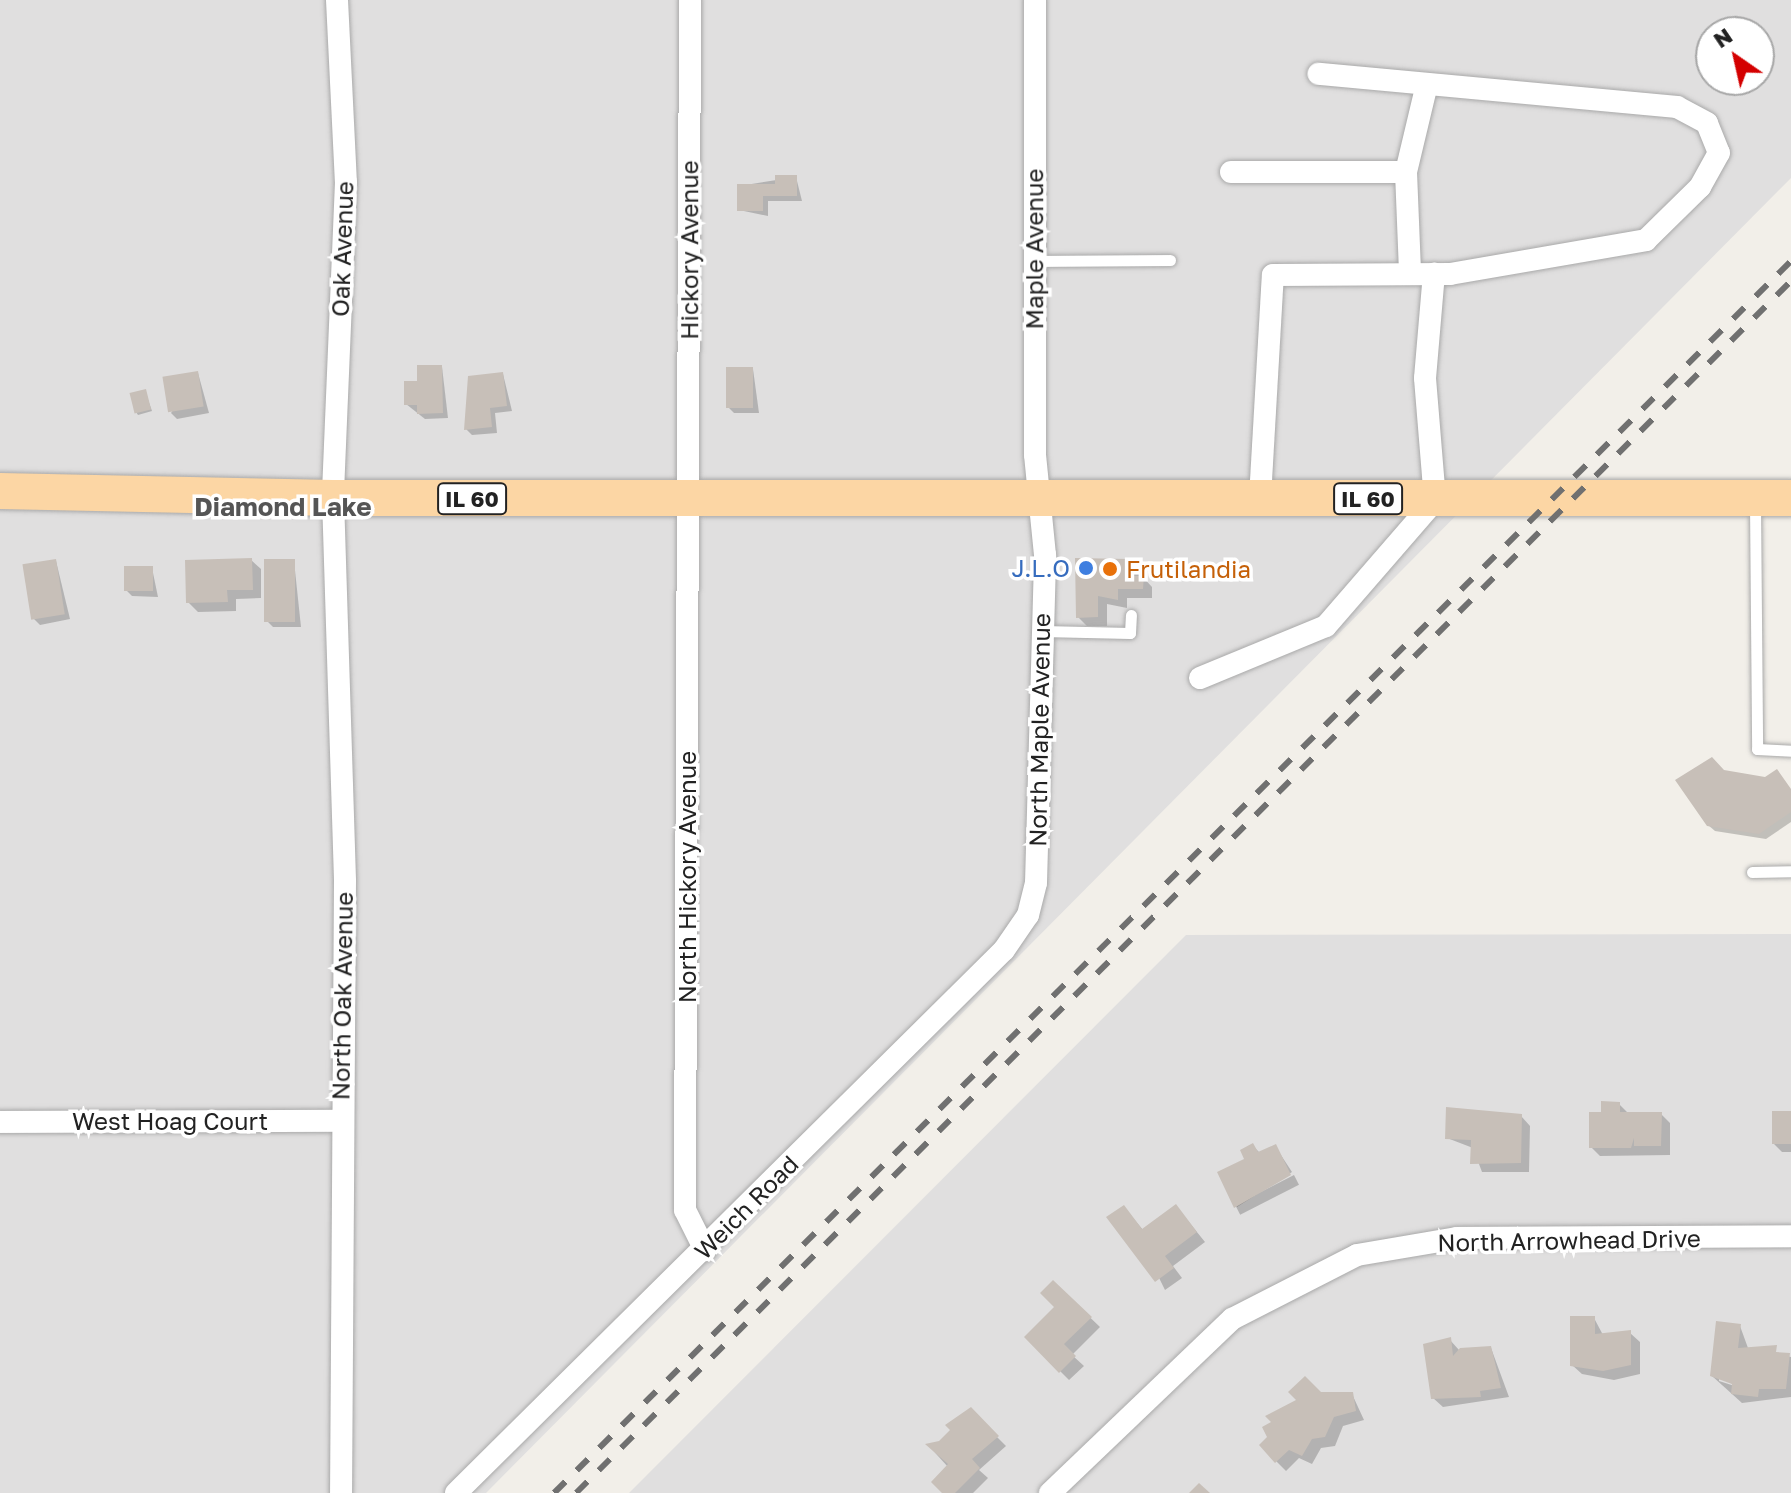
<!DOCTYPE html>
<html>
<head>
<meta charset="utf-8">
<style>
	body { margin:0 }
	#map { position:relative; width:1791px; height:1493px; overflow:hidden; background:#f2efe9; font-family:"Golos Text",sans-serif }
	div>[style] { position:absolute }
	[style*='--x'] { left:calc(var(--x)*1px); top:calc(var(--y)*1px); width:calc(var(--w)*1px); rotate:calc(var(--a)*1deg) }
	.residential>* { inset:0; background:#e0dfdf }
	.shadow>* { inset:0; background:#0003; transform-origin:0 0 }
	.building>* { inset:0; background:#c7bfb8; transform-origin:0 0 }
	.roads { filter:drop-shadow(0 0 2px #a9a9a9) drop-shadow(0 0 2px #a9a9a9) }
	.lane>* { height:11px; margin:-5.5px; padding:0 5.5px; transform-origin:5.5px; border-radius:5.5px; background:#fff }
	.street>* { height:22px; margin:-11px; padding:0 11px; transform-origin:11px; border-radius:11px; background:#fff }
	.primary>* { height:36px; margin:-18px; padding:0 18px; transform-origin:18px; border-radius:18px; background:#fcd6a4 }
	.rail>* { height:6px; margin-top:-3px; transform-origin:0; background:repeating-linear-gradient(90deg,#707070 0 16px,transparent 0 32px) }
	.dots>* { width:22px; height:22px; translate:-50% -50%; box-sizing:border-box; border:4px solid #fff; border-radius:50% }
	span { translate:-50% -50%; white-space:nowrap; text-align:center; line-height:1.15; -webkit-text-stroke:7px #fff; paint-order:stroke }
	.shield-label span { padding:2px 6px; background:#fff; border:2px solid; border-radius:6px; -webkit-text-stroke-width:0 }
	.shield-label { font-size:22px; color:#222; font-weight:700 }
	.street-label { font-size:24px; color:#222 }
	.shop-label { font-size:24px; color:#366cbe }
	.right { translate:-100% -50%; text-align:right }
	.food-label { font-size:24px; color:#c56008 }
	.left { translate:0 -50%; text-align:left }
	.neighbourhood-label { font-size:26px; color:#555; font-weight:700 }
	.north { position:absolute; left:1695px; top:16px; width:80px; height:80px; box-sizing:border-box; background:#fff; border:2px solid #a7a7a7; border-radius:50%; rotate:326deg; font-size:22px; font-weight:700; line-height:32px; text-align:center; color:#222 }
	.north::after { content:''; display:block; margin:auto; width:28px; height:36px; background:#d40000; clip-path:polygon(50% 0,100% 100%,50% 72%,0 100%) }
</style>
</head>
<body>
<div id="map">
	<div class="residential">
		<div style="clip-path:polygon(evenodd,0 0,1791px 0,1791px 178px,486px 1493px,0 1493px,0 0,1711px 32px,1759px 32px,1759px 80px,1711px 80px,1711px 32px)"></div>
		<div style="clip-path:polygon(1791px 934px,1791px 1493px,629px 1493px,1186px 935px)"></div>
	</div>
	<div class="shadow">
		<div style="clip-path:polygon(796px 177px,802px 201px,768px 201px,768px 216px,739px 210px,739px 186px)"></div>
		<div style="clip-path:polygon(442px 367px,448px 418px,425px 419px,406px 404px)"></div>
		<div style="clip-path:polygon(753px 369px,759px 413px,734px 413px,728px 407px)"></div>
		<div style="clip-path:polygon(198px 373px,209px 413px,177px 419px,171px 413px)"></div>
		<div style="clip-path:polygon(503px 374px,512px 411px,495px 413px,497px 433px,472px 435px,466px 429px)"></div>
		<div style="clip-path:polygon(145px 391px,152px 411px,138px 415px,136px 412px)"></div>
		<div style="clip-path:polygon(251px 560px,261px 569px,261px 598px,236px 599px,236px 611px,198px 612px,188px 602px)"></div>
		<div style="clip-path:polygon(56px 561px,70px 619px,40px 625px,34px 619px)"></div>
		<div style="clip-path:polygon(294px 561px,301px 627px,273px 627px,267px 621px)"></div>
		<div style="clip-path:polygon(1128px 561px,1152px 587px,1152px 598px,1127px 598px,1127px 608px,1107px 604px,1107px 626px,1087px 626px,1078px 617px)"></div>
		<div style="clip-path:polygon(152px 568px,158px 597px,132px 596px,126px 590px)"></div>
		<div style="clip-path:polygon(1724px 772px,1791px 790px,1791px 822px,1766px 839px,1715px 831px,1708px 825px)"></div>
		<div style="clip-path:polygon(1619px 1104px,1629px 1114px,1661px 1114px,1670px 1123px,1670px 1155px,1600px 1156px,1591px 1147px)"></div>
		<div style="clip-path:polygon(1791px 1113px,1791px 1152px,1782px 1152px,1773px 1143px)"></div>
		<div style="clip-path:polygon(1521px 1116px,1530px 1126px,1529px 1172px,1482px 1172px,1473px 1148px,1447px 1138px)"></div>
		<div style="clip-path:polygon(1253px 1146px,1260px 1153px,1275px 1146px,1292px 1172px,1237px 1207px,1220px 1173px,1247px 1160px)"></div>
		<div style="left:1294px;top:1175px;width:11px;height:66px;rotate:63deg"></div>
		<div style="clip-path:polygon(1176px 1206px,1205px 1242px,1173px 1266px,1182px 1278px,1165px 1290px,1124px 1207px,1143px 1230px)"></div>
		<div style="clip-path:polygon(1053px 1282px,1100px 1327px,1072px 1355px,1084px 1366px,1069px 1380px,1026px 1337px,1057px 1307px)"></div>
		<div style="clip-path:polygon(1594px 1318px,1603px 1335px,1630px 1333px,1640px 1342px,1640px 1374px,1614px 1380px,1582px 1374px,1572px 1365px)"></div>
		<div style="clip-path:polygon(evenodd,1740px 1326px,1748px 1348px,1791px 1357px,1791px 1397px,1742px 1403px,1712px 1376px,1740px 1326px,1719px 1377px,1741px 1388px,1719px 1381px,1719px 1377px)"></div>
		<div style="clip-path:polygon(1450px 1340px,1459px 1350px,1491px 1348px,1509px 1397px,1443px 1407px,1433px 1398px)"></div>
		<div style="clip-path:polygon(1320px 1394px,1352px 1394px,1364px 1420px,1343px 1426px,1335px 1446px,1321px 1448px,1312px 1464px,1299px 1458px,1286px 1471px,1261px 1446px)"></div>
		<div style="clip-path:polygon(970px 1410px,1006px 1446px,979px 1470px,988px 1478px,973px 1493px,945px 1493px,948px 1467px,928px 1445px,940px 1443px)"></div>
	</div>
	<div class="building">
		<div style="clip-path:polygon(775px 175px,797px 175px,797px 196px,763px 196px,763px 211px,737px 211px,737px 184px,775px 184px)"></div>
		<div style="clip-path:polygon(417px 365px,442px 365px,443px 413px,417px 414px,417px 405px,404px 405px,404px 381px,417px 381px)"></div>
		<div style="left:726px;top:367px;width:27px;height:41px"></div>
		<div style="left:198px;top:371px;width:36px;height:36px;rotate:81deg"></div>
		<div style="clip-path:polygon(503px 372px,507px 406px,490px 408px,492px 427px,464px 430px,468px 376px)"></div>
		<div style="left:146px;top:389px;width:21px;height:17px;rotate:76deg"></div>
		<div style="clip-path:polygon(252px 558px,253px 590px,227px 590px,228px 602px,186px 603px,185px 560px)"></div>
		<div style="clip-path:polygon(1075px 558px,1129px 559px,1129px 576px,1144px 576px,1143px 589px,1118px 589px,1118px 600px,1098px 596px,1098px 617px,1076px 618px)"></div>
		<div style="left:56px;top:559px;width:56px;height:34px;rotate:81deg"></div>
		<div style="left:295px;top:559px;width:63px;height:31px;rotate:90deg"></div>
		<div style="left:124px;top:566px;width:29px;height:25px"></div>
		<div style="clip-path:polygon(1712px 757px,1724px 770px,1765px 777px,1777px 769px,1791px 789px,1791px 812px,1759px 834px,1707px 826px,1675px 780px)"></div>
		<div style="clip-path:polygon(1601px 1101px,1620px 1102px,1620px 1112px,1662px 1112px,1661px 1146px,1634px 1146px,1634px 1138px,1631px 1148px,1589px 1148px,1589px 1112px,1601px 1112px)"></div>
		<div style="clip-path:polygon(1446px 1107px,1522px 1114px,1521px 1163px,1470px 1164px,1471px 1140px,1445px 1139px)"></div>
		<div style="left:1772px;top:1111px;width:19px;height:33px"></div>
		<div style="clip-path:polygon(1253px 1143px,1258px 1152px,1276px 1144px,1291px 1175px,1234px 1208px,1217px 1172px,1244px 1159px,1240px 1150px)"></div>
		<div style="clip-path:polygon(1176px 1204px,1197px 1232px,1165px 1256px,1174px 1268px,1155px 1282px,1106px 1217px,1124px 1205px,1142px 1229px)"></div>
		<div style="clip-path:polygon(1053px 1280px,1092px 1317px,1064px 1344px,1076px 1356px,1059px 1373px,1024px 1337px,1054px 1307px,1040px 1293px)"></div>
		<div style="clip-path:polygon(1570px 1316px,1595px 1316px,1595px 1334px,1631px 1330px,1631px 1365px,1603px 1371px,1570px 1366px)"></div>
		<div style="clip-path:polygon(1716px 1321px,1741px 1324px,1738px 1348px,1777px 1345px,1776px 1352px,1790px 1353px,1786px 1389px,1759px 1389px,1758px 1397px,1731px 1394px,1732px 1384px,1710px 1376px)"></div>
		<div style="clip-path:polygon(1451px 1337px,1453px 1356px,1460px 1348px,1491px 1346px,1501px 1388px,1480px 1391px,1481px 1397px,1431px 1399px,1423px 1344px)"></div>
		<div style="clip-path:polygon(1305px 1376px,1321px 1392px,1353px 1392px,1356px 1411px,1334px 1417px,1325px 1437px,1312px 1439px,1302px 1456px,1289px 1450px,1275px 1463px,1259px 1445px,1267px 1437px,1262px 1427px,1271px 1422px,1265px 1416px,1296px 1400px,1288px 1392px)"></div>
		<div style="clip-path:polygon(971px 1407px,999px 1436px,972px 1459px,980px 1468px,955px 1493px,942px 1493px,931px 1482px,948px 1464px,925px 1444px,939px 1441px,950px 1430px,945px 1425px)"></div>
		<div style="clip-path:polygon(1199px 1483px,1210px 1493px,1189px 1493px)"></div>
	</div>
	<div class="roads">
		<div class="lane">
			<div style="--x:1034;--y:261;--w:136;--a:-0.4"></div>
			<div style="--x:1755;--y:503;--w:246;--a:89.5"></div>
			<div style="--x:1757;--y:749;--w:34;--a:3"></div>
			<div style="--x:1042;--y:631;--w:88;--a:1.3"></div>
			<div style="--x:1130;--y:633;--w:18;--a:-87"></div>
			<div style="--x:1752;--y:872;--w:39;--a:-1"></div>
		</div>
		<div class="street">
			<div style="--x:337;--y:0;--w:182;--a:87.2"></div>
			<div style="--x:346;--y:182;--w:316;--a:92.4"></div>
			<div style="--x:333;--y:498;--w:383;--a:88.2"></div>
			<div style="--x:345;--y:881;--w:612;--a:90.37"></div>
			<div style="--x:690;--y:0;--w:1210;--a:90.24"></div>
			<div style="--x:685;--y:1210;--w:45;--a:63.4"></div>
			<div style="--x:1231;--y:172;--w:175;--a:0"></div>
			<div style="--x:1406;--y:172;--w:86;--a:-76.6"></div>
			<div style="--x:1406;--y:172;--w:100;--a:87.7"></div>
			<div style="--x:1260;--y:498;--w:223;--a:-86.7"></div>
			<div style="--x:1273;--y:275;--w:177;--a:-0.3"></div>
			<div style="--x:1450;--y:274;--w:199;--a:-9.8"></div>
			<div style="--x:1646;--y:240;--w:76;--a:-44.5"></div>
			<div style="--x:1700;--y:187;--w:39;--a:-61"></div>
			<div style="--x:1719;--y:153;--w:32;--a:-112"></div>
			<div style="--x:1707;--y:123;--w:34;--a:-152"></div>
			<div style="--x:1677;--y:107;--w:360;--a:-174.7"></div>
			<div style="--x:1200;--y:678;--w:136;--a:-22.4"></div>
			<div style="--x:1326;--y:626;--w:167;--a:-49.1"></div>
			<div style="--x:1435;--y:500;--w:122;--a:-94.7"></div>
			<div style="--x:1425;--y:378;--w:105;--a:-85.1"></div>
			<div style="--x:0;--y:1122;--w:339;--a:-0.2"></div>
			<div style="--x:456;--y:1493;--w:771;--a:-44.74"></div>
			<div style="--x:1004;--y:950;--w:42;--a:-55.6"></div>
			<div style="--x:1028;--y:915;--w:33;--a:-76"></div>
			<div style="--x:1036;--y:883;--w:328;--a:-88.4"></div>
			<div style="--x:1045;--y:555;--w:100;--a:-95.7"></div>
			<div style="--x:1035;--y:455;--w:455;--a:-90"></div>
			<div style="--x:1050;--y:1493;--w:252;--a:-43.7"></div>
			<div style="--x:1232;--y:1319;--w:140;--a:-27.1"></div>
			<div style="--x:1357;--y:1255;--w:101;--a:-9.6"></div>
			<div style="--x:1457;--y:1238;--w:334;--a:-0.3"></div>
		</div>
		<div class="primary">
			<div style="--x:0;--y:491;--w:333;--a:1.2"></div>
			<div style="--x:333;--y:498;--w:1458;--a:0"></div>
		</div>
	</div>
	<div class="rail">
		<div style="--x:554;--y:1493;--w:1746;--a:-44.88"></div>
		<div style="--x:576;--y:1493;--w:1716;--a:-44.93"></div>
	</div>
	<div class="dots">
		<div style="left:1086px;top:568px;background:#3f7fe0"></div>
		<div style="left:1110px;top:569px;background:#e8710a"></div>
	</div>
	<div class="shield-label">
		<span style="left:472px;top:499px">IL 60</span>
		<span style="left:1368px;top:499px">IL 60</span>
	</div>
	<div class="street-label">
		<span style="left:342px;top:249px;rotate:-88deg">Oak Avenue</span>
		<span style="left:1034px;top:249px;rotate:-90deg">Maple Avenue</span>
		<span style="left:689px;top:250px;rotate:-90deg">Hickory Avenue</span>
		<span style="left:1039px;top:730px;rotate:-89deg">North Maple Avenue</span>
		<span style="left:687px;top:877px;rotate:-90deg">North Hickory Avenue</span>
		<span style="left:342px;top:996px;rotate:-89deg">North Oak Avenue</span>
		<span style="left:170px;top:1121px">West Hoag Court</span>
		<span style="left:746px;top:1207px;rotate:-45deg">Weich Road</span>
		<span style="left:1569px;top:1240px;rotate:-1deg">North Arrowhead Drive</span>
	</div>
	<div class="shop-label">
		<span class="right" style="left:1070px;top:568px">J.L.O</span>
	</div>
	<div class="food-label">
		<span class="left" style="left:1126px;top:569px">Frutilandia</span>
	</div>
	<div class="neighbourhood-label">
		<span style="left:283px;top:507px">Diamond Lake</span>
	</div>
	<div class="north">N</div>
</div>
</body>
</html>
